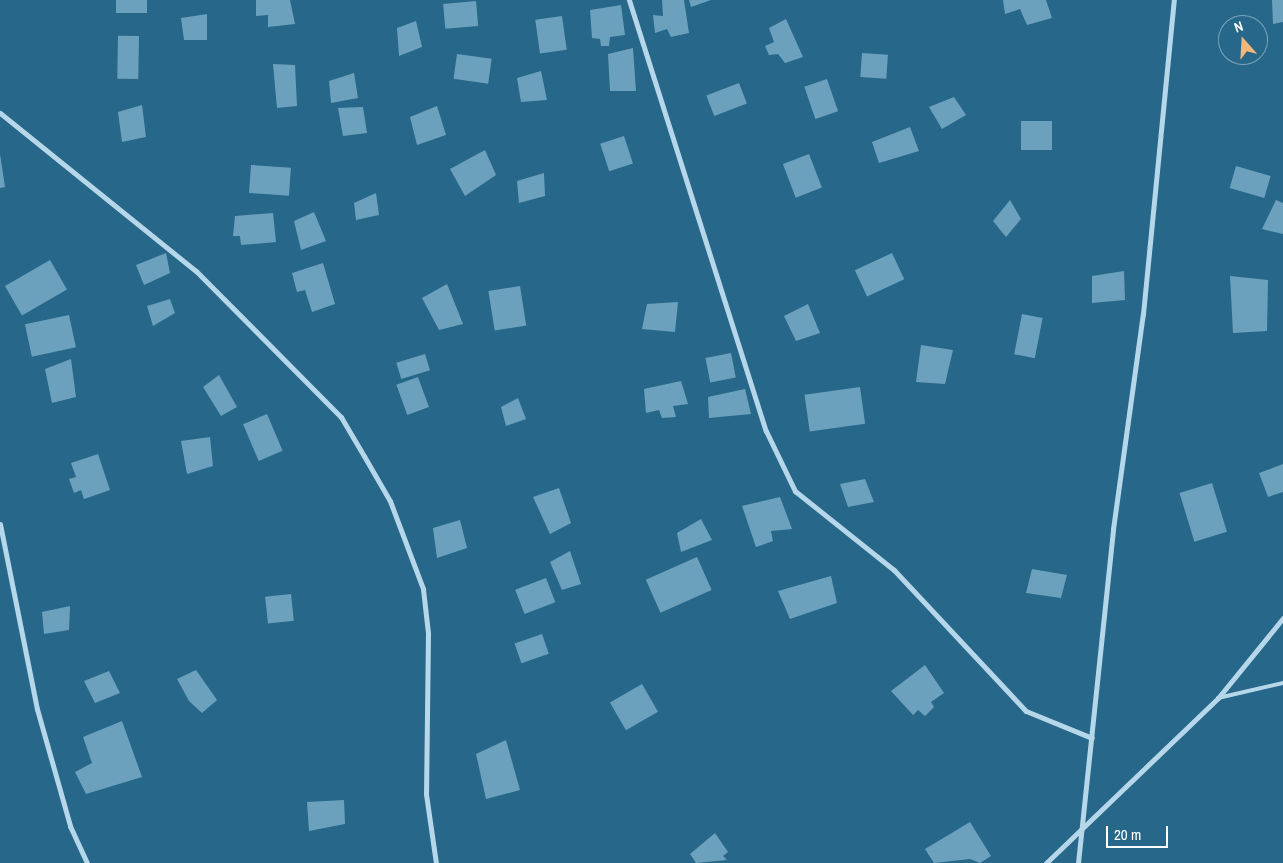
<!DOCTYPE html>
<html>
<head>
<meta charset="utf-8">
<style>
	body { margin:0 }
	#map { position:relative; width:1283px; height:863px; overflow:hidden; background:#276789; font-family:"Archivo Narrow",sans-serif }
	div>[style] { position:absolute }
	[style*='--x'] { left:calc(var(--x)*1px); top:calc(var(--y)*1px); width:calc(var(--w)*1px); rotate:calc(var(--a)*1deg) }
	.building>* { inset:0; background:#6ca1bd; transform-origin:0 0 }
	.service>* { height:4px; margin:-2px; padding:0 2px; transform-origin:2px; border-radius:2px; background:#b5d7e9 }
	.minor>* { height:5px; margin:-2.5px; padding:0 2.5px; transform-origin:2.5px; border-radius:2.5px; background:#b5d7e9 }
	span { translate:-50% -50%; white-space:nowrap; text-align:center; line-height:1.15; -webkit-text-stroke:5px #276789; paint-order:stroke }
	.north { position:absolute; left:1218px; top:15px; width:50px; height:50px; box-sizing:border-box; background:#276789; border:1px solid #7da4b8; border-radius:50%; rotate:341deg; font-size:14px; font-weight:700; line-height:20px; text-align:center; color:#fff }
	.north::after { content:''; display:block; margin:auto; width:18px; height:22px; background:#f1b67a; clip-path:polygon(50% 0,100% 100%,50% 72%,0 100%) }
	.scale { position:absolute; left:1106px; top:826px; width:62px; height:22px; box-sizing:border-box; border:2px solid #fff; border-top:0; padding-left:6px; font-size:15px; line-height:18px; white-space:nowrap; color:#fff; -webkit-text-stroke:4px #276789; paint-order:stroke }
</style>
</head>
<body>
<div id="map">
	<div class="building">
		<div style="left:116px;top:0;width:31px;height:13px"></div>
		<div style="clip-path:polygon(256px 0,290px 0,295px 24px,268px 27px,268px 15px,256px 16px)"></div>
		<div style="clip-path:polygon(662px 0,684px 0,689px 33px,671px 37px,667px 29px,655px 33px,653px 15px,663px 16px)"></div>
		<div style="clip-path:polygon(689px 0,711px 0,691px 7px)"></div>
		<div style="clip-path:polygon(1003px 0,1046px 0,1052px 18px,1027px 25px,1020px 9px,1005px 14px)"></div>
		<div style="clip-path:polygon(1272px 0,1283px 0,1283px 22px,1273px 24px)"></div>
		<div style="left:476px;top:1px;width:25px;height:33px;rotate:85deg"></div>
		<div style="clip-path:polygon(621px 5px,625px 35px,610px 37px,609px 46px,601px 46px,600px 39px,592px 38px,590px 10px)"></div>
		<div style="clip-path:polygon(207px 14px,207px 40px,184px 40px,181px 18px)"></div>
		<div style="left:562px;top:16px;width:34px;height:27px;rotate:82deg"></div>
		<div style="clip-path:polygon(786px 19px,803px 57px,785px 63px,778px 54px,769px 55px,765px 46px,774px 42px,769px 28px)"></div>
		<div style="clip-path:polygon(416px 21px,422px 47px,399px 56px,397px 28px)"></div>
		<div style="left:139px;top:36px;width:43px;height:21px;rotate:91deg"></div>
		<div style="clip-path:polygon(633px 48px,636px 91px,610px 91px,608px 54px)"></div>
		<div style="left:862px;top:53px;width:26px;height:24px;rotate:4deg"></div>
		<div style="left:457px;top:54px;width:35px;height:25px;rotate:8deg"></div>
		<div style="clip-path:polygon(273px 64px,295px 65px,297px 106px,277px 108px)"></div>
		<div style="clip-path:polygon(541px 71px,547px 100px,521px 102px,517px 78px)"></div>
		<div style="clip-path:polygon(354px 73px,358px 98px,331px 103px,329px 81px)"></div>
		<div style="left:827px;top:79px;width:34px;height:24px;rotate:71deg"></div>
		<div style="left:739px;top:83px;width:22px;height:35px;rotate:69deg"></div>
		<div style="clip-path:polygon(954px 97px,966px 115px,942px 129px,929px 107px)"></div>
		<div style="clip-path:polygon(142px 105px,146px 137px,122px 142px,118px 112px)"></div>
		<div style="clip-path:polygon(437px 106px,446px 135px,417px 145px,410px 117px)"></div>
		<div style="clip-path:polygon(363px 107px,367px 133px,343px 136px,338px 108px)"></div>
		<div style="left:1021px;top:121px;width:31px;height:29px"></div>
		<div style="clip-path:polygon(910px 127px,919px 151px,879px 163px,872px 142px)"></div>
		<div style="left:624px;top:136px;width:29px;height:25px;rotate:72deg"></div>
		<div style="clip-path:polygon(485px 150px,496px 175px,465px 196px,450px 169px)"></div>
		<div style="clip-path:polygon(0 154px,5px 187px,0 188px)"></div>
		<div style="left:809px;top:154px;width:36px;height:28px;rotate:69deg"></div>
		<div style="left:251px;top:165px;width:40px;height:28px;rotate:4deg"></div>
		<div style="left:1236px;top:166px;width:36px;height:23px;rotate:16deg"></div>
		<div style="clip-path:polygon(544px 173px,545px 196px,519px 203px,517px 181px)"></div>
		<div style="clip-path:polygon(376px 193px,379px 215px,356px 220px,354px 203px)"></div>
		<div style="clip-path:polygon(1010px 200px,1021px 219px,1006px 237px,993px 221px)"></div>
		<div style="clip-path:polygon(1276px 200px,1283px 203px,1283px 234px,1262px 229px)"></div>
		<div style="clip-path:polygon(314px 212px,326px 241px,301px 250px,294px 221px)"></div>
		<div style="clip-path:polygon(273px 213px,276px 242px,241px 245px,240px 236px,233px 236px,235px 216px)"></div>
		<div style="clip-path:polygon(166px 253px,170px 273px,144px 285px,136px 265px)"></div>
		<div style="left:892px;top:253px;width:29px;height:41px;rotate:65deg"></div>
		<div style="left:50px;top:260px;width:34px;height:52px;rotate:60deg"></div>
		<div style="clip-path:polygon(323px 263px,335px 304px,312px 312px,305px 290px,297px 292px,292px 273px)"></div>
		<div style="clip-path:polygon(1124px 271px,1125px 300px,1092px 303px,1092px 276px)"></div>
		<div style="clip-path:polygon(1230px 276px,1268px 280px,1267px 331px,1233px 333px)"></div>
		<div style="clip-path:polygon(447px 284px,463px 324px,439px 330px,422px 298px)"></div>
		<div style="left:520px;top:286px;width:40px;height:32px;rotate:81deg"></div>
		<div style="clip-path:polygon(170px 299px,175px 313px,153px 326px,147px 306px)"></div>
		<div style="clip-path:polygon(678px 302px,675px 332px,642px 329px,647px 304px)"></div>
		<div style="clip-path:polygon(808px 304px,820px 333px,796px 341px,784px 316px)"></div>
		<div style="left:1022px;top:314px;width:21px;height:41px;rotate:11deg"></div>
		<div style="left:69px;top:315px;width:33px;height:45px;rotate:78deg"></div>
		<div style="clip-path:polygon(921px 345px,953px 350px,945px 384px,916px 382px)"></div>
		<div style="left:731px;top:353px;width:25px;height:26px;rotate:79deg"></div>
		<div style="left:425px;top:354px;width:17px;height:30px;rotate:73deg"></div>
		<div style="clip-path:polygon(71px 359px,76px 397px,52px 403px,45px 369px)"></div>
		<div style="clip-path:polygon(219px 375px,237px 407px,221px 416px,203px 387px)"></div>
		<div style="left:418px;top:377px;width:32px;height:23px;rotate:70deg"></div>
		<div style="clip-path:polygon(681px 381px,688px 404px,673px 406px,676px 417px,662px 418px,659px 410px,646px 413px,644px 389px)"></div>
		<div style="left:860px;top:387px;width:37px;height:56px;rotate:82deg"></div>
		<div style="clip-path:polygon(745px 389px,751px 414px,709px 418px,708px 397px)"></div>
		<div style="clip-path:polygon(518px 398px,526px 419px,506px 426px,501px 407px)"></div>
		<div style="left:267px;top:414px;width:40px;height:26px;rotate:67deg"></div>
		<div style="clip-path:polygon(210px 437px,213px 466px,187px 474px,181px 441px)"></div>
		<div style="clip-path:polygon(98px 454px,110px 490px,84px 499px,81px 490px,74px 493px,69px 479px,76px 477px,71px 463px)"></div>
		<div style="clip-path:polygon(1283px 464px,1283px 492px,1268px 497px,1259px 473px)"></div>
		<div style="clip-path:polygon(865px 479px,874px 502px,848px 507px,840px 484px)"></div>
		<div style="left:1212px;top:483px;width:51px;height:34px;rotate:73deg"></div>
		<div style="clip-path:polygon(559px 488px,571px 523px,550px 534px,533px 497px)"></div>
		<div style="clip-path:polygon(780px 497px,792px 529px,771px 531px,773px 541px,756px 547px,742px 506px)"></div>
		<div style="clip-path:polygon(701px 519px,712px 540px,681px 552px,677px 533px)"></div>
		<div style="clip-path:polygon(460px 520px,467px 548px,437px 558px,433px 528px)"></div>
		<div style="clip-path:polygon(570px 551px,581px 584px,562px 590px,550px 562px)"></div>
		<div style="left:697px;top:557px;width:36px;height:56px;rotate:66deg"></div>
		<div style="clip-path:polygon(1032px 569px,1067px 575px,1061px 598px,1026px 593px)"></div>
		<div style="clip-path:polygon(831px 576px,837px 603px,790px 619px,778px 591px)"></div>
		<div style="left:546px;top:578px;width:26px;height:33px;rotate:69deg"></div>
		<div style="left:291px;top:594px;width:27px;height:26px;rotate:84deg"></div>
		<div style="clip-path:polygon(70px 606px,69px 630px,44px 634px,42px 612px)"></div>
		<div style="left:542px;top:634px;width:21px;height:29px;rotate:71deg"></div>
		<div style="clip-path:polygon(925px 665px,944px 693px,931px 702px,934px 707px,925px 716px,918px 710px,913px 715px,891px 691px)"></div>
		<div style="clip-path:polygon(196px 670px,217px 700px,202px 713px,189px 701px,177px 679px)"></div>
		<div style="clip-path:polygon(109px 671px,120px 693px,95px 703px,84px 681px)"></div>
		<div style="left:642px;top:684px;width:32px;height:37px;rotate:60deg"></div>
		<div style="clip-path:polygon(122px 721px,142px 777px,86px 794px,75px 772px,92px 763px,83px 737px)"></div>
		<div style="clip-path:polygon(506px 740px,520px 790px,486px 799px,476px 754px)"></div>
		<div style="clip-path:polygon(344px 800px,345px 824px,309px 831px,307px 802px)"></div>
		<div style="clip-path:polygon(970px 822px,991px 856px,980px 863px,970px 859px,934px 863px,925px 849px)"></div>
		<div style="clip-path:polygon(715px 833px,728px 852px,723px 856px,727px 860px,696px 863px,690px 854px)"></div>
	</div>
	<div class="service">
		<div style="--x:1218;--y:698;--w:67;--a:-13"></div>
	</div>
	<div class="minor">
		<div style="--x:629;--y:0;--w:452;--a:72.4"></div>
		<div style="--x:766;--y:431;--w:67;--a:64.2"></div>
		<div style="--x:795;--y:491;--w:127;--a:38.6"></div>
		<div style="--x:894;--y:570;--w:193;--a:46.9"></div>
		<div style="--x:1026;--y:711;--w:71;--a:22.2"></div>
		<div style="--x:0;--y:113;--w:252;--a:38.9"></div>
		<div style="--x:196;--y:271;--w:206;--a:45.2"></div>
		<div style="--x:341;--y:417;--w:45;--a:59.5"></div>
		<div style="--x:364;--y:456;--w:52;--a:60"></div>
		<div style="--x:390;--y:501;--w:94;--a:69.4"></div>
		<div style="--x:423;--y:589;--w:44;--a:83.5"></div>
		<div style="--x:428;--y:633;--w:161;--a:90.7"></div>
		<div style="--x:426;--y:794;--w:70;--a:81.8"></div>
		<div style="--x:0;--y:524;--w:189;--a:78.7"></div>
		<div style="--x:37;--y:709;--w:122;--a:74.2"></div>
		<div style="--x:70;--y:826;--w:41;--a:65.3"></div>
		<div style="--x:1046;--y:863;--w:238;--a:-43.8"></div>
		<div style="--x:1218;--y:698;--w:103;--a:-50.9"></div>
		<div style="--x:1078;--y:863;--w:336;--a:-84"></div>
		<div style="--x:1113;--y:529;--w:217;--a:-82.1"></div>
		<div style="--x:1143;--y:314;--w:316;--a:-84.4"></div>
	</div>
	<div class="north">N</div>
	<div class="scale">20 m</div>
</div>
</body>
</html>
